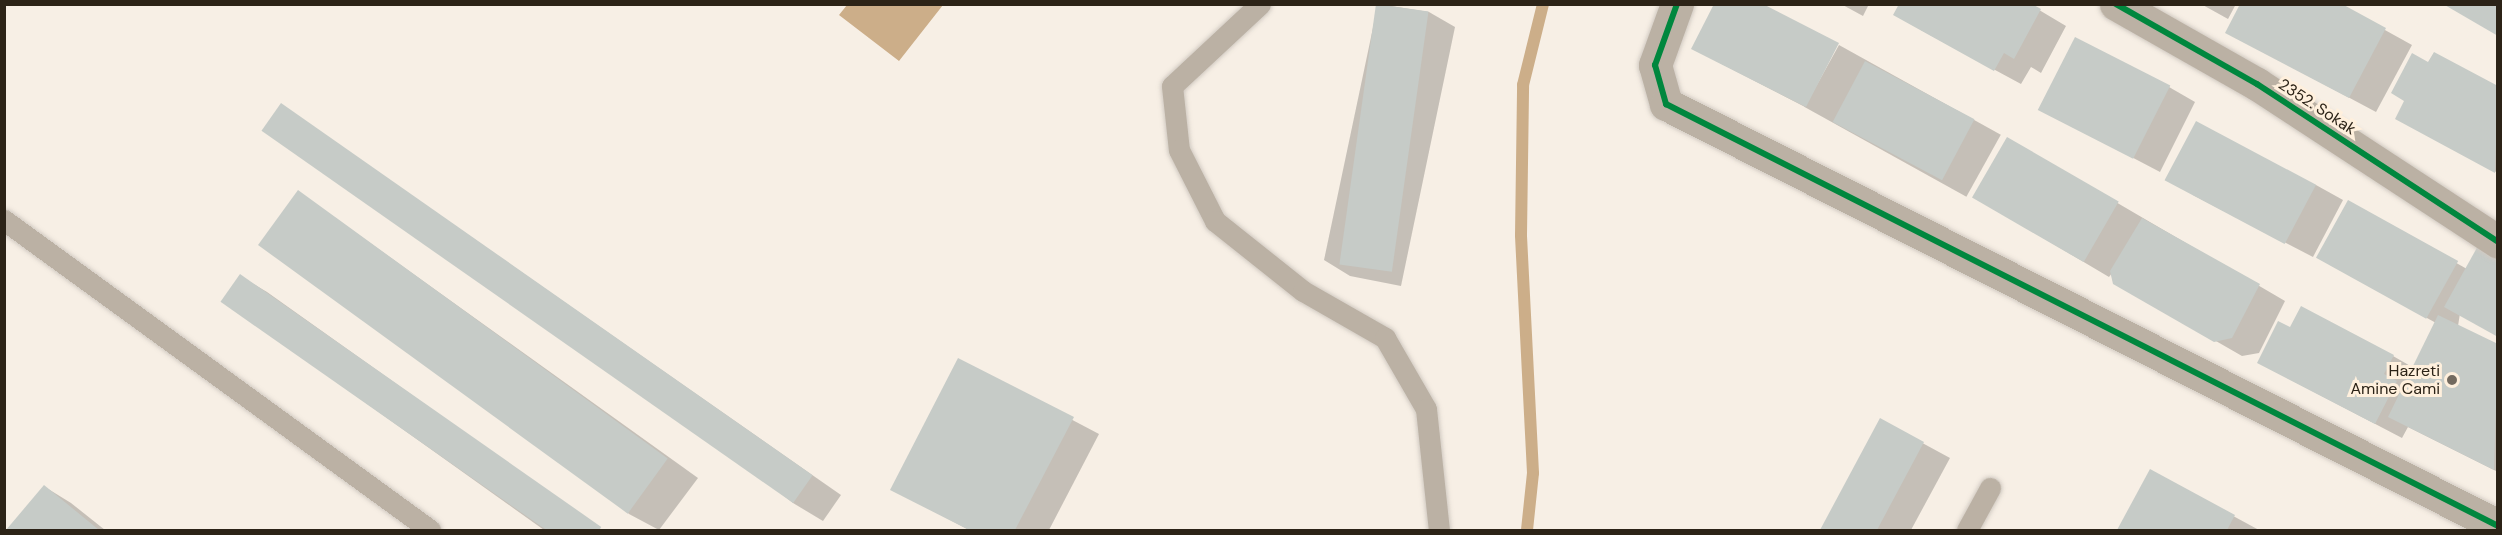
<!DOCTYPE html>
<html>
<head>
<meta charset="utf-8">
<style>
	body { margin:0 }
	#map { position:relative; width:2502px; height:535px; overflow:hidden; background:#f7efe5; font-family:"DM Sans",sans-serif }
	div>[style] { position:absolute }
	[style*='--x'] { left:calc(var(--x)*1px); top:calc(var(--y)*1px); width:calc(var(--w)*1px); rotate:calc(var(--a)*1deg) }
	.water>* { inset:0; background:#ccae89 }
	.shadow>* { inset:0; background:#0003; transform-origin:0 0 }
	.stream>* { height:12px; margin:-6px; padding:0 6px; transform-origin:6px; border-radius:6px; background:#ccae89 }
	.building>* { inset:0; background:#c6cbc7; transform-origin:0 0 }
	.roads { filter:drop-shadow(0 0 2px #d1cac2) drop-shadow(0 0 2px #d1cac2) }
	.lane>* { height:21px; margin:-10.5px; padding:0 10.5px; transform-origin:10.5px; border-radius:10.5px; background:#bbb1a4 }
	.street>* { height:33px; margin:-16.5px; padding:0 16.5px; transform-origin:16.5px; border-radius:16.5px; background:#bbb1a4 }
	.cycleway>* { height:6px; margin:-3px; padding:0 3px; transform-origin:3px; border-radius:3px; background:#00873e }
	.dots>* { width:16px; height:16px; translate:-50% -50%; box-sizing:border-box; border:3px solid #fff0dd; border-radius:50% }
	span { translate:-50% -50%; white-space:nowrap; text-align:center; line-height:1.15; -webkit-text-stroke:6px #fff0dd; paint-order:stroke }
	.street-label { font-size:16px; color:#2c2317 }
	.poi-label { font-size:16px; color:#2c2317 }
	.right { translate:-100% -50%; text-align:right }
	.frame { position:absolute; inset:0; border:6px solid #2c2317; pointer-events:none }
</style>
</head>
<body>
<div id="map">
	<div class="water">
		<div style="clip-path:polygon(847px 5px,847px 4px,943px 5px,899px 61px,839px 15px)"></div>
	</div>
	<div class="shadow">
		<div style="clip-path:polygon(1378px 4px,1429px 12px,1455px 27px,1401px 286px,1350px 276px,1324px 260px)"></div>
		<div style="clip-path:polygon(1841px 4px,1869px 4px,1863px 16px)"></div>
		<div style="clip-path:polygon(2029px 4px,2066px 26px,2041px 73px,2031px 67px,2021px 84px,1921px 30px)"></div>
		<div style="clip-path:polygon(2201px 4px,2236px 4px,2228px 19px)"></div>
		<div style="clip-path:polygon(2338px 4px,2412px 45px,2376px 112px,2254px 47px)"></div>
		<div style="clip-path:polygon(1837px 44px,1805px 107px,1720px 63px)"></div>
		<div style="left:1839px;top:45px;width:185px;height:71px;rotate:29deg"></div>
		<div style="clip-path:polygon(2429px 64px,2498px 88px,2498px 173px,2423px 133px,2406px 101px)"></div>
		<div style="clip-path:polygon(2169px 87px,2195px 102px,2160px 172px,2040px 109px)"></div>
		<div style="clip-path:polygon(282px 105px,841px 495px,823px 521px,793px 503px)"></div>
		<div style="clip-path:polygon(2008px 139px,2285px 301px,2259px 353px,2242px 356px,2115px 283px,2112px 273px,2109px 277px,1974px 197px)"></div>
		<div style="clip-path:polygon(2316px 185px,2343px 200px,2313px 257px,2193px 195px)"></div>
		<div style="clip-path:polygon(299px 192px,698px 478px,659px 530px,629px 514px)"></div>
		<div style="clip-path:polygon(2348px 202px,2467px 269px,2458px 326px,2498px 346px,2498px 472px,2408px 427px,2402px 438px,2259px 363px,2291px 329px,2393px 356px,2414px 368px,2436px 323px,2344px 272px)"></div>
		<div style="clip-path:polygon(240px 276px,267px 292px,602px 530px,544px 530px,223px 301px)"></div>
		<div style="clip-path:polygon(959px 360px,1099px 434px,1049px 530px,969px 530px,892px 489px)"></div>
		<div style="clip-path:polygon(1880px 420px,1950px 458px,1911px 530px,1822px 530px)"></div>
		<div style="clip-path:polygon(2150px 471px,2235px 517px,2259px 530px,2118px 530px)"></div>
		<div style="clip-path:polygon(45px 487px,71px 503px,105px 530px,8px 530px)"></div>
	</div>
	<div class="stream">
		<div style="--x:1527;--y:530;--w:57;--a:-84"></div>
		<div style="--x:1533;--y:473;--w:238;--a:-92.9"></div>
		<div style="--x:1521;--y:235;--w:150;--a:-89.2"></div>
		<div style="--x:1523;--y:85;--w:83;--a:-76.1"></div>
	</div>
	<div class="building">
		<div style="left:1376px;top:4px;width:53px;height:263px;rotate:8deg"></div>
		<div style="clip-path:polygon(1714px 4px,1763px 4px,1839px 43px,1806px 107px,1691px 49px)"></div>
		<div style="clip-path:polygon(1899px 4px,2032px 4px,2041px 9px,2014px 59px,2004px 53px,1994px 71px,1893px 15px)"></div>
		<div style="clip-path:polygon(2240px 4px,2342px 4px,2386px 28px,2349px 98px,2225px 33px)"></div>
		<div style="clip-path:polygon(2443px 4px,2498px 4px,2498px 36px)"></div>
		<div style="left:2075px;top:37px;width:107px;height:82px;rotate:27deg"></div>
		<div style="clip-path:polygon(2434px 52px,2498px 86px,2495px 173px,2395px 119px,2404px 101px,2391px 93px,2412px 53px,2428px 62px)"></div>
		<div style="left:1865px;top:61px;width:124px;height:69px;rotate:28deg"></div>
		<div style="left:281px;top:103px;width:649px;height:34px;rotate:35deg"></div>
		<div style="left:2196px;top:121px;width:136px;height:67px;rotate:28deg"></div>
		<div style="left:2007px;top:137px;width:129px;height:70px;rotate:30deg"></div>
		<div style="left:298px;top:190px;width:457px;height:68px;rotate:36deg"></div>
		<div style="left:2348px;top:200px;width:126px;height:66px;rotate:29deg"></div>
		<div style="clip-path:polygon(2142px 218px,2260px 284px,2232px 338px,2214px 342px,2113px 284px,2110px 271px)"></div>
		<div style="clip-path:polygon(2479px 244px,2498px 255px,2498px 337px,2444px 307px)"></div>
		<div style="left:240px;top:274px;width:441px;height:34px;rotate:35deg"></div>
		<div style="clip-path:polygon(2301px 306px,2394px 355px,2384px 374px,2397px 381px,2375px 424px,2257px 363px,2278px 321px,2290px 327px)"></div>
		<div style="clip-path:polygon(2438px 315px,2498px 344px,2494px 470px,2388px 417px)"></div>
		<div style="clip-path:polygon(958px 358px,1074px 417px,1015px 530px,969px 530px,890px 490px)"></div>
		<div style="clip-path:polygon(1880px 418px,1924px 442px,1877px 530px,1820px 530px)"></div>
		<div style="clip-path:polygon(2150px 469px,2235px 515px,2227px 530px,2117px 530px)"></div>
		<div style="clip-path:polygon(44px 485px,99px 530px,6px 530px)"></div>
	</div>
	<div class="roads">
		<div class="lane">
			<div style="--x:1260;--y:4;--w:120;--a:137"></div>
			<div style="--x:1172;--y:86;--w:64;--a:83.8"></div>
			<div style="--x:1179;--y:150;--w:80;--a:63.1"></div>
			<div style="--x:1215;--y:221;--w:112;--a:38.5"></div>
			<div style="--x:1303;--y:291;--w:95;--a:29.8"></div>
			<div style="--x:1385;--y:338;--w:82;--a:60"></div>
			<div style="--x:1426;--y:409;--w:122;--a:83.9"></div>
			<div style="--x:4;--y:220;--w:527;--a:36.04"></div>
			<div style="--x:1967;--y:530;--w:48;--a:-61.3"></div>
		</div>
		<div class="street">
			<div style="--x:1677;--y:4;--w:65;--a:109.8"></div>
			<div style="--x:1655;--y:65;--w:41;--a:74.2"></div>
			<div style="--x:1666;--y:104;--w:933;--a:26.89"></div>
			<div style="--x:2116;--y:4;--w:162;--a:29.6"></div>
			<div style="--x:2257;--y:84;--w:288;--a:33.2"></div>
		</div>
	</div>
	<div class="cycleway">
		<div style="--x:1677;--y:4;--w:65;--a:109.8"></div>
		<div style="--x:1655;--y:65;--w:41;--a:74.2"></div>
		<div style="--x:1666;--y:104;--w:933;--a:26.89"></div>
		<div style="--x:2116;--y:4;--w:162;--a:29.6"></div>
		<div style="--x:2257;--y:84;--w:288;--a:33.2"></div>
	</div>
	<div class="dots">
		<div style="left:2452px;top:380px;background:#736a5f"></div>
	</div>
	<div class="street-label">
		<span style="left:2317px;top:107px;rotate:33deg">2352. Sokak</span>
	</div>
	<div class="poi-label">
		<span class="right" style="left:2440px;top:380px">Hazreti<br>Amine Cami</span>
	</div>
	<div class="frame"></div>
</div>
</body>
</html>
